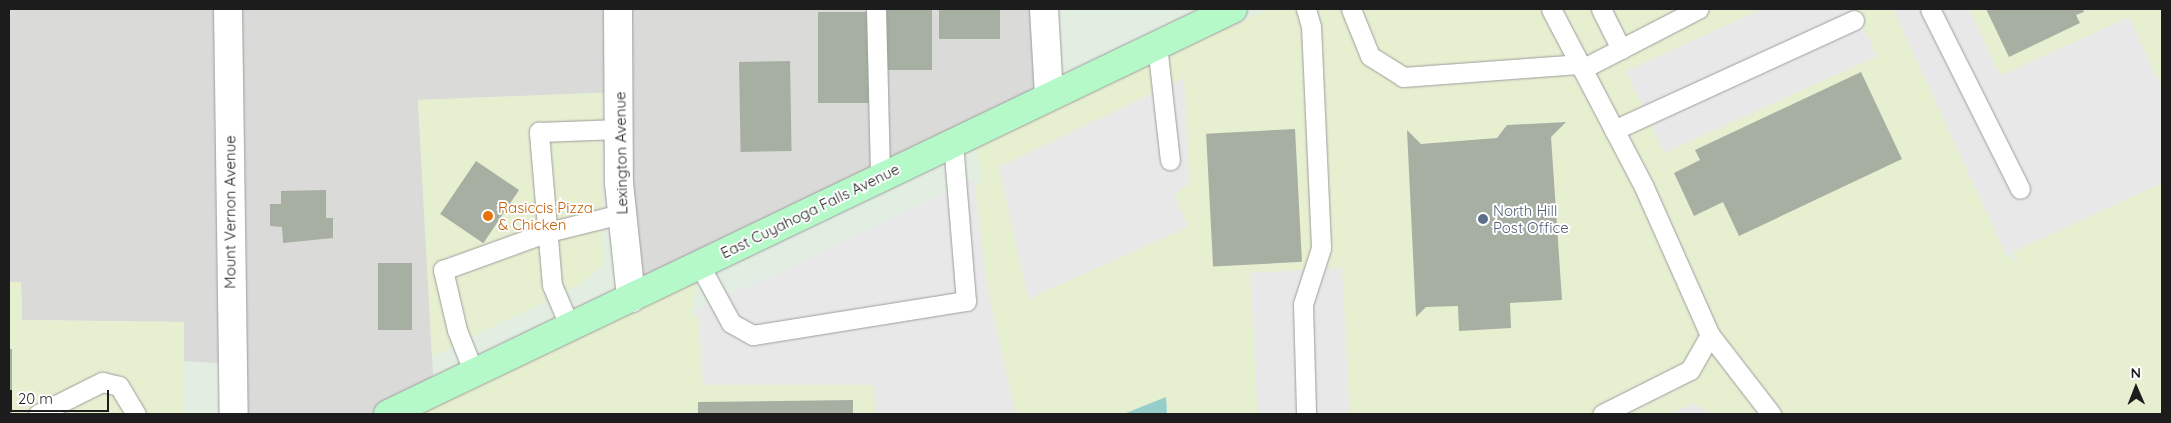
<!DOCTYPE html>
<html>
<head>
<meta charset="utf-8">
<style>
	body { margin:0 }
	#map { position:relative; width:2171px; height:423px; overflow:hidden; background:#e3eee2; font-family:Quicksand,sans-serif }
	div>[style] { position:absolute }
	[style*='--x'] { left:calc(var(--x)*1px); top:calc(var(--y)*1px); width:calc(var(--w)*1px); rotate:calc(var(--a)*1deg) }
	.residential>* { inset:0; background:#dadbd9 }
	.commercial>* { inset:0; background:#e7efd1 }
	.forest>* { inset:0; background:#97cdca }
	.parking>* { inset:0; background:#e8e8e8; transform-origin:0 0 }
	.building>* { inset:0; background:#a6afa2; transform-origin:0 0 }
	.roads { filter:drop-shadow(0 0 1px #9d9d9d) drop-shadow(0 0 1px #9d9d9d) }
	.lane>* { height:19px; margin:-9.5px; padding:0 9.5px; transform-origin:9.5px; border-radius:9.5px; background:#fff }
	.street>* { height:28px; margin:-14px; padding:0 14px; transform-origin:14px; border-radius:14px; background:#fff }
	.secondary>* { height:28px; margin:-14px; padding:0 14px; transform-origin:14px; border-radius:14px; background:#b5f9c9 }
	.dots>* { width:14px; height:14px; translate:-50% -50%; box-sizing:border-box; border:2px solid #fff; border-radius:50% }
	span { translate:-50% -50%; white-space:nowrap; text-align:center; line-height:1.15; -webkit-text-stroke:4px #fff; paint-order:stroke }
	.street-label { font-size:15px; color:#1c1c1c }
	.food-label { font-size:15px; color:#c56008 }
	.left { translate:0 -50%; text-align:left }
	.service-label { font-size:15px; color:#4e5e75 }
	.frame { position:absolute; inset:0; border:10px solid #1c1c1c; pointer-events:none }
	.north { position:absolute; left:2111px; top:363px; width:50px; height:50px; -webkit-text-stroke:4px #fff; paint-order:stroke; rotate:359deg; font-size:14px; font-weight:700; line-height:20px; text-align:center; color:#1c1c1c }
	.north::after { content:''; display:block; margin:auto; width:18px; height:22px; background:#1c1c1c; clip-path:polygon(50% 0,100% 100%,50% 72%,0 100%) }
	.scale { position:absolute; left:10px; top:390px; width:99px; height:22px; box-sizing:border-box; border:2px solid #1c1c1c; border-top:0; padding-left:6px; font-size:15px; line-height:18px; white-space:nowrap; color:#1c1c1c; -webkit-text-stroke:4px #fff; paint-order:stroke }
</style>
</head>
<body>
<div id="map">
	<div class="residential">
		<div style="clip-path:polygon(9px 9px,1045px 9px,1049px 96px,631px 298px,619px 92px,418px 100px,434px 392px,388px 414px,234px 414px,231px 364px,184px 361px,184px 322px,22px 320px,21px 282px,9px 282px)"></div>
	</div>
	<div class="commercial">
		<div style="clip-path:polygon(1268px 9px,1893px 9px,2006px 254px,2020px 267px,1902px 9px,2162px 9px,2162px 414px,1167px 414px,1166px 397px,1126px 414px,386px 414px,699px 264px,691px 318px,982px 181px,976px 148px)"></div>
		<div style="clip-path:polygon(601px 93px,603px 265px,583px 283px,432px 357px,418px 100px)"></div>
		<div style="clip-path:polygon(9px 282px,21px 282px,22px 320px,184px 322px,184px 414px,9px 414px)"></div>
	</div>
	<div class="forest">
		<div style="clip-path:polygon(1166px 397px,1167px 414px,1126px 414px,1126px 413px)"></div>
	</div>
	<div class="parking">
		<div style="clip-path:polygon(1762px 9px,1855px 9px,1877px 56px,1664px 153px,1626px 71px)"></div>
		<div style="clip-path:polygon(1893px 9px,1969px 9px,2000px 76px,2129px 17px,2162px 89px,2162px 183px,2006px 255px)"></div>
		<div style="clip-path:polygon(1184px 78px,1189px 182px,1175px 196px,1188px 227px,1028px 299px,999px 167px)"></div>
		<div style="clip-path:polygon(974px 179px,988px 292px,1016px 414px,875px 414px,874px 385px,703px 385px,698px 310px)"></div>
		<div style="left:1342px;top:268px;width:146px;height:92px;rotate:87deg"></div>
		<div style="clip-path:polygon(1693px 403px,1712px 414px,1669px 414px)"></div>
	</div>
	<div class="building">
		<div style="left:880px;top:9px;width:52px;height:61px"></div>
		<div style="left:939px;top:9px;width:61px;height:30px"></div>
		<div style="clip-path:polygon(1986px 9px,2083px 9px,2084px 12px,2076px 15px,2080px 23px,2009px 57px)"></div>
		<div style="left:818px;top:12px;width:54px;height:91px"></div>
		<div style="left:790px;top:61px;width:90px;height:51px;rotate:89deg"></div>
		<div style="clip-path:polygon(1861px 72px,1902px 159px,1739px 236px,1723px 202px,1694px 216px,1674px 173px,1700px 160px,1695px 150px)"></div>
		<div style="clip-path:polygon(1566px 122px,1551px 137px,1562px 300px,1510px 303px,1511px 328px,1459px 331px,1458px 306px,1426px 307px,1416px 317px,1407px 130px,1421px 144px,1497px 138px,1507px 125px)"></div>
		<div style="left:1295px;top:129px;width:133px;height:89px;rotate:87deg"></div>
		<div style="left:476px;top:161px;width:52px;height:64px;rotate:34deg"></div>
		<div style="clip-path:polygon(326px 190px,326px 218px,333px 218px,333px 238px,283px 243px,282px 227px,270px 226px,270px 204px,281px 204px,281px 191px)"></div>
		<div style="left:378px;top:263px;width:34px;height:67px"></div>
		<div style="left:9px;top:349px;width:3px;height:65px"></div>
		<div style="clip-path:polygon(853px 400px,853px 414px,698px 414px,698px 402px)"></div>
	</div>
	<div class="roads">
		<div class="lane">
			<div style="--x:876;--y:9;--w:168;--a:88.6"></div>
			<div style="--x:1306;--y:9;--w:18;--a:74"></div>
			<div style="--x:1311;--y:26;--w:222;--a:87.4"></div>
			<div style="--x:1321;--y:248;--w:59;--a:107.8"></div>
			<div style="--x:1303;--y:304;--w:110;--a:88.4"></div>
			<div style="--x:1351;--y:9;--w:51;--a:68"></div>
			<div style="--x:1370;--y:56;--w:39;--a:32"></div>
			<div style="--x:1403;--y:77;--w:176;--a:-4.2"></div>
			<div style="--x:1551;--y:9;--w:201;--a:62.4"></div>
			<div style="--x:1644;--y:187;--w:162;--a:66"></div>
			<div style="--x:1710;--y:335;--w:40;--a:119.7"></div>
			<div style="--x:1690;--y:370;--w:98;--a:153.4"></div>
			<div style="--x:1601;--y:9;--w:45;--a:63.4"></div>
			<div style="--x:1930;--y:9;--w:201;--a:63.4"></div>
			<div style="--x:1157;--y:45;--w:116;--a:83.6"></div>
			<div style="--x:1582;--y:69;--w:131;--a:-27.3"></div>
			<div style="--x:1614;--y:130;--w:264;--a:-24.6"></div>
			<div style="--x:699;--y:264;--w:67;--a:61.5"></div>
			<div style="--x:731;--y:323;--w:25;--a:29"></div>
			<div style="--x:753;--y:335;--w:216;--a:-9.1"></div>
			<div style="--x:966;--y:301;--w:160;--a:-94.7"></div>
			<div style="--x:570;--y:327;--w:46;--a:-113.2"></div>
			<div style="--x:552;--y:285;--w:154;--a:-94.9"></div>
			<div style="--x:539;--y:132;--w:80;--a:-2.1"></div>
			<div style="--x:1710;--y:335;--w:100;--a:52.3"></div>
			<div style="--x:474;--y:373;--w:46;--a:-111.6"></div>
			<div style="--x:457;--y:330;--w:62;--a:-103.1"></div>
			<div style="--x:443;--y:270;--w:112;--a:-19.9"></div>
			<div style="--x:548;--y:232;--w:75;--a:-13.9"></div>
			<div style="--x:38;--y:414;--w:72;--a:-26.6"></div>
			<div style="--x:102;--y:382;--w:17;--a:13"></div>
			<div style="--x:119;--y:386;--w:33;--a:59"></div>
		</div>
		<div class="street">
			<div style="--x:228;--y:9;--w:405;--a:89.2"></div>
			<div style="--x:618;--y:9;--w:174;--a:89.7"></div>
			<div style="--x:619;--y:183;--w:116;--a:84"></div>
			<div style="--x:1044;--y:9;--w:87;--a:86.7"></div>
		</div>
		<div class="secondary">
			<div style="--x:388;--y:414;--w:937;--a:-25.61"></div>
		</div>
	</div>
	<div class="dots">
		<div style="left:488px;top:216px;background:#e8710a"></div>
		<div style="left:1483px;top:219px;background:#5c6f8a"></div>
	</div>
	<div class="street-label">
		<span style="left:621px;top:153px;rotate:-91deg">Lexington Avenue</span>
		<span style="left:810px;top:211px;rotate:-26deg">East Cuyahoga Falls Avenue</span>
		<span style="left:230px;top:212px;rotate:-90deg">Mount Vernon Avenue</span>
	</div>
	<div class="food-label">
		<span class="left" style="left:498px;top:216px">Rasiccis Pizza<br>&amp; Chicken</span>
	</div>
	<div class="service-label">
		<span class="left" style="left:1493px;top:219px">North Hill<br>Post Office</span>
	</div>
	<div class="frame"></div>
	<div class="north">N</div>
	<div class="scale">20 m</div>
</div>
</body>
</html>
